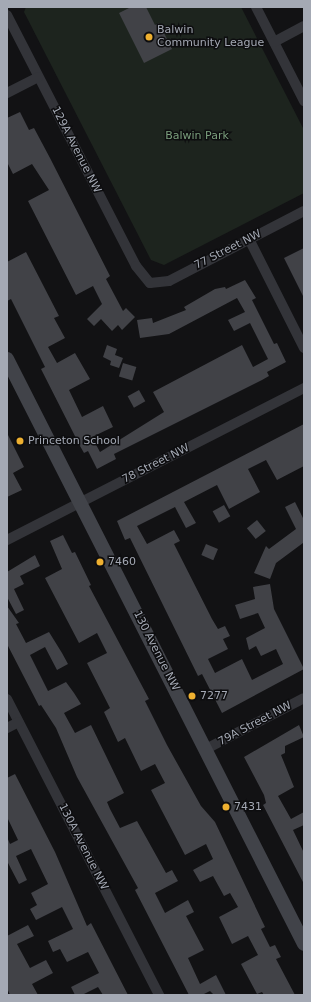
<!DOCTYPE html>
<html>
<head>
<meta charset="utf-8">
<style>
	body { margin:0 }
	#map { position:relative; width:311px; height:1002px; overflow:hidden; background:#121214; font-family:"DejaVu Sans",sans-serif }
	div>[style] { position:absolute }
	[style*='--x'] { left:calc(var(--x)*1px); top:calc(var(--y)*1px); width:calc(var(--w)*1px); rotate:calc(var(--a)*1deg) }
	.green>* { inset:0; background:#1d241e }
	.building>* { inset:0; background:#414247; transform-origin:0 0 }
	.street>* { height:10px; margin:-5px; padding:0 5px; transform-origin:5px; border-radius:5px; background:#333439 }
	.secondary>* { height:14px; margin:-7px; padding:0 7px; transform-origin:7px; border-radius:7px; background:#414349 }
	.dots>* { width:11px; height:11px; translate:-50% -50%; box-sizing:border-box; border:2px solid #0d0d0f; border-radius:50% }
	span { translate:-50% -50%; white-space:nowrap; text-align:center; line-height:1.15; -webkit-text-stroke:3px #0d0d0f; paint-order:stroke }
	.poi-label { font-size:11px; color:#a4a9b4 }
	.left { translate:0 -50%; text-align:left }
	.park-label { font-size:11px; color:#7b9f7d }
	.street-label { font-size:11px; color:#a4a9b4 }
	.frame { position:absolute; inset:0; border:8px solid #a4a9b4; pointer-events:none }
</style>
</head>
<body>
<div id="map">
	<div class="green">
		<div style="clip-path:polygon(26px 7px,241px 7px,304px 130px,304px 193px,164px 265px,151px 260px,24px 12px)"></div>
	</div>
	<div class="building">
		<div style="clip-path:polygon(131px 7px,146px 7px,155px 25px,159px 23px,172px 49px,144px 63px,119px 13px)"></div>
		<div style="clip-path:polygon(20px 112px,29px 130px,34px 128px,50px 158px,110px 276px,106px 279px,123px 311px,126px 308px,135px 317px,122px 330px,118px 325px,112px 331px,101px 319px,94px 326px,87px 319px,102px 304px,93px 286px,76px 295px,28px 201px,49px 190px,32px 164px,13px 174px,7px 162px,7px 118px)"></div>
		<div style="clip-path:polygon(304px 248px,304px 298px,284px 258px)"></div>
		<div style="clip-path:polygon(26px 252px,59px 316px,54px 318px,65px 338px,48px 347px,57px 363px,75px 353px,90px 379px,69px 390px,82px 417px,103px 406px,113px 427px,92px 437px,100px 452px,164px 412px,153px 392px,242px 345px,253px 367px,268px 359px,250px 323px,234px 331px,228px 320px,245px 312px,237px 298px,169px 334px,140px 338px,137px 320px,152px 318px,153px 323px,186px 310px,184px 307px,215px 289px,225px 287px,226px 289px,245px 280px,256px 298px,252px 300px,274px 344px,277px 343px,286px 362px,267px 372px,269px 376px,262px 380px,114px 454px,116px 459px,97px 469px,88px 451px,84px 453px,80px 446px,41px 369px,45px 367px,11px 299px,7px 301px,7px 262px)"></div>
		<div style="clip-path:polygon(107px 345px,117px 349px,115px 355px,123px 358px,119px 368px,110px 365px,111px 361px,103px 357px)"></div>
		<div style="left:123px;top:363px;width:14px;height:14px;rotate:17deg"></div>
		<div style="left:139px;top:390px;width:13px;height:13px;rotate:61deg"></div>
		<div style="clip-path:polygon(304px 424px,304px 466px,277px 480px,266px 460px,248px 469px,260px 492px,238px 504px,229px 509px,217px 485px,184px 502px,196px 523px,186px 528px,175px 507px,137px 526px,147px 544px,174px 530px,180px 541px,174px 544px,212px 619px,218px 629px,225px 626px,230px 636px,223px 639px,228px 649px,208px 659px,215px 673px,242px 659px,252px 680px,283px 664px,276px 649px,261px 656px,256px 646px,249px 650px,246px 638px,265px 628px,258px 613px,240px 619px,235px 605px,255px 599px,253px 587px,270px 584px,274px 609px,304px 669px,222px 713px,202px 674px,198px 676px,130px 538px,125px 540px,117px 521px)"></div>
		<div style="clip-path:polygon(7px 433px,24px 467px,13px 473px,22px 490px,7px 497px)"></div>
		<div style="clip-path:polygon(295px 502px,304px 520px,304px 546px,303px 543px,276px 563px,270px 579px,254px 573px,266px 546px,269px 549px,296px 529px,285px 507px)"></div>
		<div style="left:224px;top:505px;width:13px;height:13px;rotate:61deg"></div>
		<div style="left:257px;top:520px;width:14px;height:13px;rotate:51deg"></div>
		<div style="clip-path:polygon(63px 535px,72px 553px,75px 552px,91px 585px,89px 586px,149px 699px,145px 701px,167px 745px,201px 806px,215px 822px,265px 927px,261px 929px,270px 947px,275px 945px,281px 957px,276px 959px,295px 995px,264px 995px,262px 992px,257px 994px,241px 964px,258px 955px,248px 936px,232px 944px,219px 917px,238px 907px,230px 893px,224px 896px,213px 876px,200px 882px,193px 870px,213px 859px,206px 844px,185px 855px,151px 790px,165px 783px,155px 764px,141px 771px,125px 738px,118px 742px,104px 712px,110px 708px,87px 663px,107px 653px,97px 633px,79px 643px,45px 578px,62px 569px,50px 541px)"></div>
		<div style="left:206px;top:544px;width:13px;height:12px;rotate:23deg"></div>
		<div style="clip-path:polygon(35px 555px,40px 566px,20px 576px,24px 584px,14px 589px,24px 610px,16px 614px,7px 597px,7px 572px)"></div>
		<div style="clip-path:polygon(7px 606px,19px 623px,16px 624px,26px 643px,49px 632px,62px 653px,68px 664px,57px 670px,45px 647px,30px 655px,48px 691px,66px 682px,74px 693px,81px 704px,64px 713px,75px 733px,91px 725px,124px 793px,107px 802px,110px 809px,120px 828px,137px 821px,166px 873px,172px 870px,178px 881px,155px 893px,165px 913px,188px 900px,194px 912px,186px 916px,204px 950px,188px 958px,200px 984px,216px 975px,226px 995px,214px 995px,210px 991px,202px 995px,189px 995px,135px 890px,138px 888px,77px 777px,56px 728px,41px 705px,39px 706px,7px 644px)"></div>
		<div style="clip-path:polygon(299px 725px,304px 737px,285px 746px,285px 753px,281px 755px,294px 787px,278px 796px,291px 819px,304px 812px,304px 825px,293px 830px,304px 853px,304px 884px,263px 805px,266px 803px,264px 795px,244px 757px)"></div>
		<div style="clip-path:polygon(15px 774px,55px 852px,87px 926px,91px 923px,128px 995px,103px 995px,98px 987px,82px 995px,75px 995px,71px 987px,99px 973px,88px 952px,67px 962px,60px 949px,53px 952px,48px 941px,73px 929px,62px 907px,36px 920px,30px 909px,37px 905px,31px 893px,48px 884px,31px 849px,16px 856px,27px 880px,19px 884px,7px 861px,7px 837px,10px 844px,18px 840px,7px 817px,7px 778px)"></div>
		<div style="clip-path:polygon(28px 925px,34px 936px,17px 944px,30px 968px,46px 960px,53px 973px,32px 984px,38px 995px,10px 995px,7px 988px,7px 936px)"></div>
	</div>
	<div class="street">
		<div style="--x:256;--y:7;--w:106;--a:62.9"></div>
		<div style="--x:7;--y:15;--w:282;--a:62.8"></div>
		<div style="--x:136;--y:266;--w:22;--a:51"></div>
		<div style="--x:150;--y:283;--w:19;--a:-6"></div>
		<div style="--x:169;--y:281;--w:152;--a:-27.4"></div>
		<div style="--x:274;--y:42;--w:34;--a:-28"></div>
		<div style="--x:7;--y:93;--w:35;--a:-27"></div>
		<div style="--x:249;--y:239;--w:122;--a:63.2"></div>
		<div style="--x:7;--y:540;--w:334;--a:-27.1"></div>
		<div style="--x:7;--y:699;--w:333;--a:62.8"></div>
		<div style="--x:7;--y:728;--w:13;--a:-27"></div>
		<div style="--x:206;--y:749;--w:110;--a:-27.5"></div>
	</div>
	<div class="secondary">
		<div style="--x:7;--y:359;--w:656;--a:63.08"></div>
	</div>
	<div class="dots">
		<div style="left:149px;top:37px;background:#eeb030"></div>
		<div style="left:20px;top:441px;background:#eeb030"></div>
		<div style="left:100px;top:562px;background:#eeb030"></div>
		<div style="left:192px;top:696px;background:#eeb030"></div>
		<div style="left:226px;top:807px;background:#eeb030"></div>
	</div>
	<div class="poi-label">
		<span class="left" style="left:157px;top:37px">Balwin<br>Community League</span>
		<span class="left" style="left:28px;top:441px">Princeton School</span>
		<span class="left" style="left:108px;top:562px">7460</span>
		<span class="left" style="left:200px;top:696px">7277</span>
		<span class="left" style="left:234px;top:807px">7431</span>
	</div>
	<div class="park-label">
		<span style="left:197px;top:136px">Balwin Park</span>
	</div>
	<div class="street-label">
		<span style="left:76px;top:150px;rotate:63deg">129A Avenue NW</span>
		<span style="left:228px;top:250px;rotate:-27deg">77 Street NW</span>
		<span style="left:156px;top:464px;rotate:-27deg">78 Street NW</span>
		<span style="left:156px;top:651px;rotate:63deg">130 Avenue NW</span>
		<span style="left:255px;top:724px;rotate:-28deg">79A Street NW</span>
		<span style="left:83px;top:847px;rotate:63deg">130A Avenue NW</span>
	</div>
	<div class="frame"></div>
</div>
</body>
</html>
